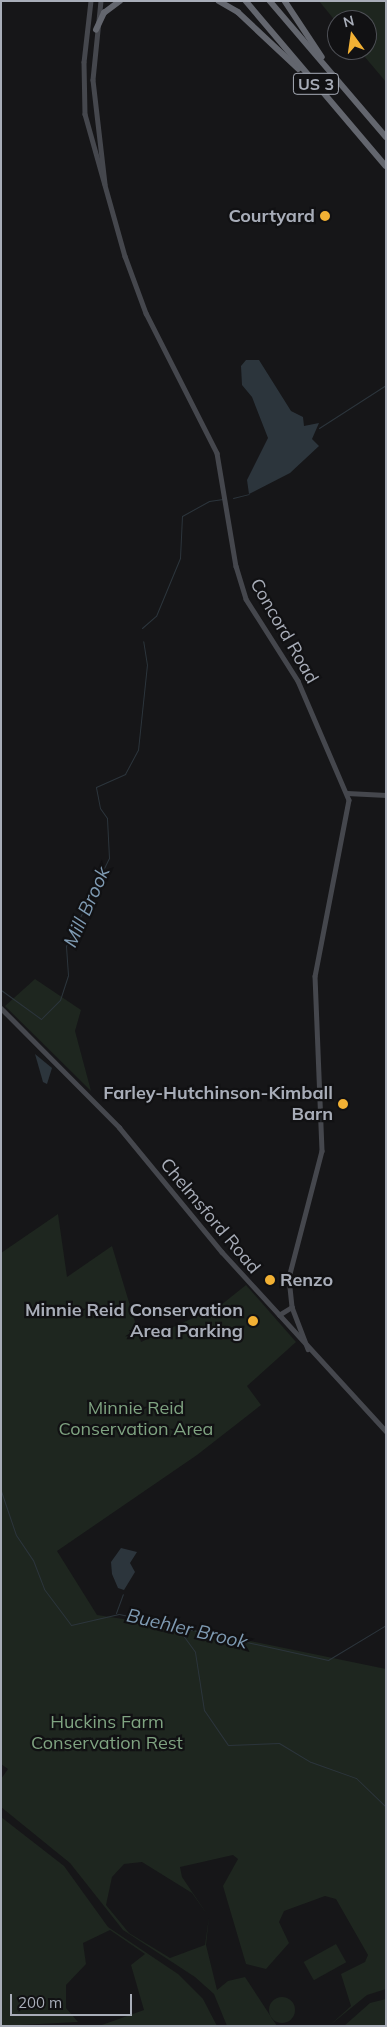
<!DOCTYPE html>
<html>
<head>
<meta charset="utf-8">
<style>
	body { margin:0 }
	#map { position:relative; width:387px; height:2027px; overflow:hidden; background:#161618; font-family:Mulish,sans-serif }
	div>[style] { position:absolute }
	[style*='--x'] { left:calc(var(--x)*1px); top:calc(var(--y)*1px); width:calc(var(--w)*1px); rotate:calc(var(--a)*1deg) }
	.green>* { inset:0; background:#1e261f; transform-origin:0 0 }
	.round { border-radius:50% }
	.water>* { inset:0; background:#2c353c }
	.stream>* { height:1px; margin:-0.5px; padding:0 0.5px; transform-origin:0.5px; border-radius:0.5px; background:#2c353c }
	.secondary>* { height:4.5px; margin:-2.25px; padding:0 2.25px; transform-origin:2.25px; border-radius:2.25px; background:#45474d }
	.highway>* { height:5.5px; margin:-2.75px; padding:0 2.75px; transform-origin:2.75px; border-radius:2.75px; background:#63666e }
	.dots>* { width:14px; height:14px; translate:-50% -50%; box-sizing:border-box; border:2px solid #111113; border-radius:50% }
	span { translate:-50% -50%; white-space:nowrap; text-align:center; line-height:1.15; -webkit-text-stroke:4.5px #111113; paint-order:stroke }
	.shield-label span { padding:1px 4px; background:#111113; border:1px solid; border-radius:4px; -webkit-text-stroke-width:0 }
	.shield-label { font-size:16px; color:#a8adb8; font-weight:700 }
	.poi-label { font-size:18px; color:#a8adb8; font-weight:700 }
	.right { translate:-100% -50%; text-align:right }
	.left { translate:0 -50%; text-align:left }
	.street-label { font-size:18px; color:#a8adb8 }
	.park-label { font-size:18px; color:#7fa381 }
	.water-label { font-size:19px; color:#7f9bb3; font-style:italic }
	.frame { position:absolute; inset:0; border:2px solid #a8adb8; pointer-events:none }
	.north { position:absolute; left:327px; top:10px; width:50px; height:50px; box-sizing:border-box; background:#111113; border:1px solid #4d4f55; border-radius:50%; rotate:346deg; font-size:14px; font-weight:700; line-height:20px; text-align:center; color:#a8adb8 }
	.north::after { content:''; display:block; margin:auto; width:18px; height:22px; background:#f2b134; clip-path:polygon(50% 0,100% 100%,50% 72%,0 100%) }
	.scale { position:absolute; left:10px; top:1994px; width:122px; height:22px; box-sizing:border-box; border:2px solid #a8adb8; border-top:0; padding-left:6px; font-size:15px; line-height:18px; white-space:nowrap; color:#a8adb8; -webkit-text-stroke:4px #111113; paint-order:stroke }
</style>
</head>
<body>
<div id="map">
	<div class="green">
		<div style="clip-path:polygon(319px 1px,386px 1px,386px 82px,359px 50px,367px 50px,367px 20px,337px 23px)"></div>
		<div style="clip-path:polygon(35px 979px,81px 1010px,75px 1031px,91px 1091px,5px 1006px)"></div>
		<div style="clip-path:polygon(evenodd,58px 1214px,67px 1277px,112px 1246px,141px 1342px,221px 1305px,246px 1285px,296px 1342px,247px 1386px,261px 1405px,197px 1455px,57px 1551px,97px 1615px,202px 1631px,386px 1669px,386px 1989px,367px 1995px,329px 2026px,351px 2006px,341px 1974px,365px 1962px,368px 1955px,336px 1899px,325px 1896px,284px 1911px,279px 1922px,289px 1943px,266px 1969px,246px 1964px,223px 1886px,238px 1859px,233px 1855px,180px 1867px,182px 1877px,209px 1917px,206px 1945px,217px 1990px,228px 1981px,245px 1977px,277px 2026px,227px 2026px,214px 1994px,195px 1977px,123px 1930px,70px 1863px,1px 1807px,1px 1779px,8px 1769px,1px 1764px,1px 1253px,58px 1214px,142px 1862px,192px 1893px,209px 1917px,205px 1945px,170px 1958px,129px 1933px,106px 1905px,112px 1877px,124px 1864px,142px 1862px)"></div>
		<div style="clip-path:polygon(1px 1817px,64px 1866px,108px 1927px,178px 1974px,203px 1999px,217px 2026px,99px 2026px,144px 2010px,131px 1965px,145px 1954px,110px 1930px,83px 1943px,86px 1964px,66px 1985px,66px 2008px,78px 2022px,1px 2026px)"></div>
		<div style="left:336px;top:1944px;width:21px;height:37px;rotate:61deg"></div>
		<div class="round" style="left:269px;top:1997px;width:26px;height:26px"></div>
		<div style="clip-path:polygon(386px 1999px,386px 2026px,344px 2026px,370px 2003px)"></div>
	</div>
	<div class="water">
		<div style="clip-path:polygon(259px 360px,291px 411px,303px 417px,304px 426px,319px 423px,312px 439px,319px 446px,290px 473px,249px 494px,247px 480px,268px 438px,252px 397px,242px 385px,241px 366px,246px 360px)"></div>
		<div style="clip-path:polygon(35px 1054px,52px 1068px,47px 1084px,43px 1082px)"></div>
		<div style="clip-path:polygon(121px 1548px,137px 1552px,130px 1563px,135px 1572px,124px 1590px,118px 1588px,112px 1574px,111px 1562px)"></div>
	</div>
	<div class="stream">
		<div style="--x:319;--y:428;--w:80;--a:-32.7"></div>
		<div style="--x:233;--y:498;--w:16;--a:-14"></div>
		<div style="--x:142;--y:628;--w:18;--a:-41"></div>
		<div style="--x:156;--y:616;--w:63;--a:-67.5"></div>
		<div style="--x:180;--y:558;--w:42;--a:-87.3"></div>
		<div style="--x:182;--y:516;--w:31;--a:-29"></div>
		<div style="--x:209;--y:501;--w:14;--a:-8"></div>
		<div style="--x:1;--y:990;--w:49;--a:35.9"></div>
		<div style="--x:41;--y:1019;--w:27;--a:-45"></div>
		<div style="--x:60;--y:1000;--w:26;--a:-72"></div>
		<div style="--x:68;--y:975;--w:29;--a:-94"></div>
		<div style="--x:66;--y:946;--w:98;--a:-64"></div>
		<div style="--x:109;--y:858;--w:40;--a:-92.9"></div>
		<div style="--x:107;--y:818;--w:12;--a:-125"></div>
		<div style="--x:100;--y:808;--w:21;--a:-101"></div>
		<div style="--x:96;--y:787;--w:32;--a:-24"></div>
		<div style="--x:125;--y:774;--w:27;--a:-62"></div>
		<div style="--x:138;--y:750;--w:85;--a:-84"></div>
		<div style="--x:147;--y:665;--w:24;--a:-99"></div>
		<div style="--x:1;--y:1491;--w:46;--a:71.2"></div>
		<div style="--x:16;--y:1535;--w:30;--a:56"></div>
		<div style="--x:33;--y:1560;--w:31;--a:69"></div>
		<div style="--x:44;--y:1589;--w:45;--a:53.1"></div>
		<div style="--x:71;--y:1625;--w:49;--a:-12.9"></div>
		<div style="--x:119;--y:1614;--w:214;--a:12.4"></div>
		<div style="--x:328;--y:1660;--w:68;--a:-31.1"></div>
		<div style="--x:116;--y:1613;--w:20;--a:-70"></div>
		<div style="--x:177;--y:1627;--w:31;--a:54"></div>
		<div style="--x:195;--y:1652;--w:59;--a:81.2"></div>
		<div style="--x:204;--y:1710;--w:42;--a:55.6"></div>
		<div style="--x:228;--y:1745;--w:51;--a:-2.2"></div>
		<div style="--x:279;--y:1743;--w:37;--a:31"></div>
		<div style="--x:311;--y:1762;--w:48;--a:19.6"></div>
		<div style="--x:356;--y:1778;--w:42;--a:44"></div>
	</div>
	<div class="secondary">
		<div style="--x:91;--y:1;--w:61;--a:96.5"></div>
		<div style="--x:84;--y:62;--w:52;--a:88.9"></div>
		<div style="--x:85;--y:114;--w:148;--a:74.3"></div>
		<div style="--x:125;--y:256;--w:61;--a:69.8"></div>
		<div style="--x:146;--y:313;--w:157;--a:63.1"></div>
		<div style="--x:217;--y:453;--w:115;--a:80.5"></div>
		<div style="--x:236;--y:566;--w:34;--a:73"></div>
		<div style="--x:246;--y:599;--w:97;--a:57.6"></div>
		<div style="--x:298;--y:681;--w:129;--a:66.8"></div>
		<div style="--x:349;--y:800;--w:179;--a:100.9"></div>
		<div style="--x:315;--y:976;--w:175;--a:87.7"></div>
		<div style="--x:322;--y:1151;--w:131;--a:104.6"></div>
		<div style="--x:289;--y:1278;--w:29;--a:84"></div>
		<div style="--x:292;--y:1307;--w:45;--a:69.1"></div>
		<div style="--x:101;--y:1;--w:79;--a:95.8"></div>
		<div style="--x:93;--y:80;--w:105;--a:83.4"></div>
		<div style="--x:347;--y:793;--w:39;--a:3"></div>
		<div style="--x:1;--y:1008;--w:168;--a:45.2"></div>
		<div style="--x:119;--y:1127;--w:162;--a:50.5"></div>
		<div style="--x:222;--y:1252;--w:243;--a:47.5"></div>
		<div style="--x:279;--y:1315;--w:15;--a:-32"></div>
	</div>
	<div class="highway">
		<div style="--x:219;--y:1;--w:22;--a:30"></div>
		<div style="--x:238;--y:12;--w:83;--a:43.1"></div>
		<div style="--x:246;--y:1;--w:216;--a:49.7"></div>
		<div style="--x:270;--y:1;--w:179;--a:49.5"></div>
		<div style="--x:285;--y:1;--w:67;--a:56.5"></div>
		<div style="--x:96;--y:30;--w:19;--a:-65"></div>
		<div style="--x:104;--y:13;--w:20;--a:-37"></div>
	</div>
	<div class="dots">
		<div style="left:325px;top:216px;background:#f2b134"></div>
		<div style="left:343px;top:1104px;background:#f2b134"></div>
		<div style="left:270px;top:1280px;background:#f2b134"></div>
		<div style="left:253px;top:1321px;background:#f2b134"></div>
	</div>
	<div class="shield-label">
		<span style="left:316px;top:84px">US 3</span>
	</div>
	<div class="poi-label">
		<span class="right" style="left:315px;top:216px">Courtyard</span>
		<span class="right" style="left:333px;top:1104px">Farley-Hutchinson-Kimball<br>Barn</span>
		<span class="left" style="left:280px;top:1280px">Renzo</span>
		<span class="right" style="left:243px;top:1321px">Minnie Reid Conservation<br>Area Parking</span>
	</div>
	<div class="street-label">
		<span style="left:284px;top:631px;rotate:60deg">Concord Road</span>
		<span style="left:210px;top:1216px;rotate:50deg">Chelmsford Road</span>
	</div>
	<div class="park-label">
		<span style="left:136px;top:1419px">Minnie Reid<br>Conservation Area</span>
		<span style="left:107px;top:1733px">Huckins Farm<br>Conservation Rest</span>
	</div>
	<div class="water-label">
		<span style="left:87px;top:907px;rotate:-66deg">Mill Brook</span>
		<span style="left:187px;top:1629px;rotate:13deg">Buehler Brook</span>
	</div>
	<div class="frame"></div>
	<div class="north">N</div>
	<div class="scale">200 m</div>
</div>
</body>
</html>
